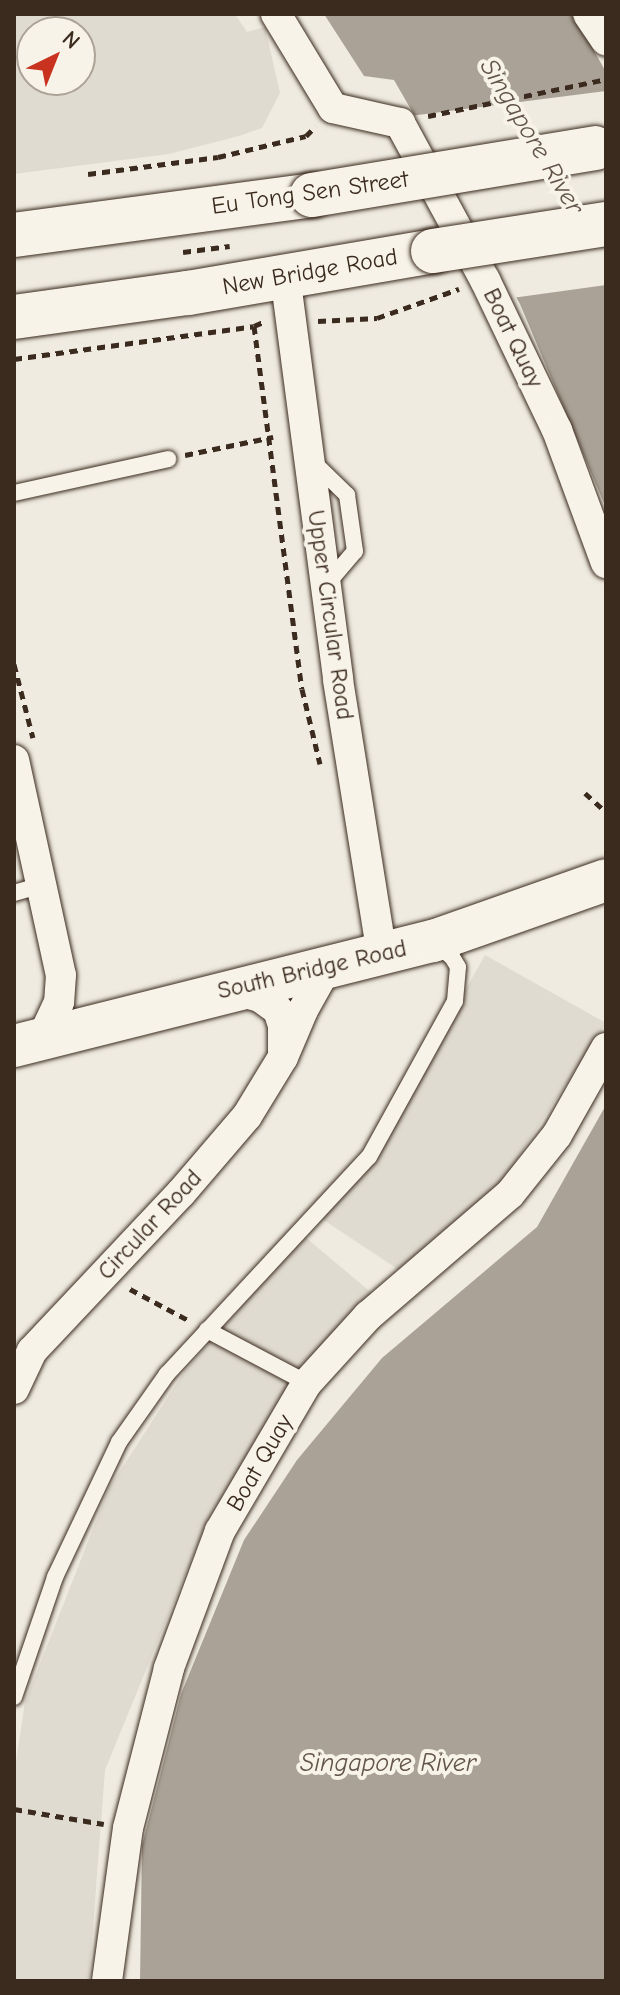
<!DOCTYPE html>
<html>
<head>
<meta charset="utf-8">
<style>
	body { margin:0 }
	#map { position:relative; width:620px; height:1995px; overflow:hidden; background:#efebe0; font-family:"Comic Neue",sans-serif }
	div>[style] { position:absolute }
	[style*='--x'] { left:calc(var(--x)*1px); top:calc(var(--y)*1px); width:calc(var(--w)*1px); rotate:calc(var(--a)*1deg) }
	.built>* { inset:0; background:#e0dbd0 }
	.water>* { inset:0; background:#aaa296 }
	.pier>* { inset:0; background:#efebe0 }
	.path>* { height:5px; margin-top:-2.5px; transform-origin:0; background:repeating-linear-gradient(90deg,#3b2a1e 0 8px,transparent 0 14px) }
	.roads { filter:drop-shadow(0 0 2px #3b2a1e) drop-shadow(0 0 2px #3b2a1e) }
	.lane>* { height:16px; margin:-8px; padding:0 8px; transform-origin:8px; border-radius:8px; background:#f7f3e8 }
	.street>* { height:30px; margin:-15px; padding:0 15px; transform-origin:15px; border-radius:15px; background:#f7f3e8 }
	.secondary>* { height:42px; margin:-21px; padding:0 21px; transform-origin:21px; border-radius:21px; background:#f7f3e8 }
	.primary>* { height:44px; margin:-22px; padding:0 22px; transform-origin:22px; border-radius:22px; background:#f7f3e8 }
	.bridges { filter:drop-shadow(0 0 2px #3b2a1e) drop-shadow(0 0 2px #3b2a1e) }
	.primary-bridge>* { height:44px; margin:-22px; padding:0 22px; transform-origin:22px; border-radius:22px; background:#f7f3e8 }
	span { translate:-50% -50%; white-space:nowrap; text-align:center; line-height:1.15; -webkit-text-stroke:8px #f7f3e8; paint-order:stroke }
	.street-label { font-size:24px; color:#3b2a1e }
	.water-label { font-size:26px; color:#625448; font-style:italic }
	.frame { position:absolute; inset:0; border:16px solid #3b2a1e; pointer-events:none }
	.north { position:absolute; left:16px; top:16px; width:80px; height:80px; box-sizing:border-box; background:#f7f3e8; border:2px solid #aca397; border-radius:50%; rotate:43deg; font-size:22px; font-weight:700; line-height:32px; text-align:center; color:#3b2a1e }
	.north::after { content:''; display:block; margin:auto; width:28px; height:36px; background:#c8321e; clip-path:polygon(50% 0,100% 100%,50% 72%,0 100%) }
</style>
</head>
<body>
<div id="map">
	<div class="built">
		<div style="clip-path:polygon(evenodd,14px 14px,235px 14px,247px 32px,265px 27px,280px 93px,262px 128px,239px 136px,169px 154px,14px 174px,14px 14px,32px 32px,80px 32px,80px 80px,32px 80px,32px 32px)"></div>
		<div style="clip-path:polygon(485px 955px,606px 1023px,498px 1188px,308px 1361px,208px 1519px,105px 1770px,89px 1981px,14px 1981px,14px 1775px,25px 1702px,109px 1488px,184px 1372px,304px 1236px,373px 1294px,399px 1270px,322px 1219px,361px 1177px)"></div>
	</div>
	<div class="water">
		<div style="clip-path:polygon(324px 14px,572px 14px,576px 19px,606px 72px,606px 508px,520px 304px,413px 113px,394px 80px,364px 76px)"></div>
		<div style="clip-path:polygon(606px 1105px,606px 1981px,140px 1981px,142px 1846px,181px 1694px,244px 1540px,297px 1460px,382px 1358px,537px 1227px)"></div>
	</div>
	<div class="pier">
		<div style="clip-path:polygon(606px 91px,606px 285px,512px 298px,410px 116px)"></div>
	</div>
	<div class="path">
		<div style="--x:428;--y:116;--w:182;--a:-11.7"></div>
		<div style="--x:88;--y:174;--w:131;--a:-7.5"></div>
		<div style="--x:218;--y:157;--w:90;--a:-13.4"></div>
		<div style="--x:306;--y:136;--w:14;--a:-45"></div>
		<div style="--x:183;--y:252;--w:47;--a:-7.3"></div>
		<div style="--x:318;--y:321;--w:59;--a:-2.9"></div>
		<div style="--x:377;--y:318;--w:87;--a:-19.5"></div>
		<div style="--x:254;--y:326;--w:366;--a:82.5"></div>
		<div style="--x:302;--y:689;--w:77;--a:76.5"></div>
		<div style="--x:14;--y:359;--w:242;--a:-7.8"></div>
		<div style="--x:254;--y:326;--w:13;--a:-23"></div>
		<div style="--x:185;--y:455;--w:90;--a:-11.6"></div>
		<div style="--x:14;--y:664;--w:76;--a:75.6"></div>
		<div style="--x:585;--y:793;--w:28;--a:42"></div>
		<div style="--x:130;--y:1289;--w:66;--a:28.1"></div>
		<div style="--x:14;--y:1809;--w:91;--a:9.5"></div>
	</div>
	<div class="roads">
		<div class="lane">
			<div style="--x:310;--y:459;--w:52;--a:44.2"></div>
			<div style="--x:347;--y:495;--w:57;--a:81.9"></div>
			<div style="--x:355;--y:551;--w:45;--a:130.5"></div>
			<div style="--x:14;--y:493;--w:158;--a:-12.4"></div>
			<div style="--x:14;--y:893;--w:29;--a:-16"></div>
			<div style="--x:207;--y:1330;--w:113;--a:27.9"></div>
			<div style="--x:14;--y:1697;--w:127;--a:-71.1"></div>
			<div style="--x:55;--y:1577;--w:149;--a:-64.6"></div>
			<div style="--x:119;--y:1442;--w:83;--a:-54.8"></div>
			<div style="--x:167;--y:1374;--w:296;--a:-47.1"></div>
			<div style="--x:369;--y:1157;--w:178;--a:-61.1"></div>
			<div style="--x:455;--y:1001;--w:34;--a:-85"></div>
			<div style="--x:458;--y:967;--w:12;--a:-121"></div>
			<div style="--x:452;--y:957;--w:22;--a:-141"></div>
		</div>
		<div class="street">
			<div style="--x:276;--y:14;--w:110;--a:58.8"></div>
			<div style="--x:333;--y:108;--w:69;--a:12.6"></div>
			<div style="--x:400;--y:123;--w:179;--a:61.6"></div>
			<div style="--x:485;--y:280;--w:166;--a:64.4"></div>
			<div style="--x:557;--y:430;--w:142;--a:69.8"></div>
			<div style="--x:588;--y:14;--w:32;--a:56"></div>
			<div style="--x:285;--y:275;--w:408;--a:82.5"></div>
			<div style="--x:338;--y:680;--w:278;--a:80.9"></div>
			<div style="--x:14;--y:760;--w:220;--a:77.7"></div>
			<div style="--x:61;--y:975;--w:27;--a:94"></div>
			<div style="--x:59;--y:1002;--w:38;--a:115"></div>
			<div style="--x:234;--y:990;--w:27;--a:15"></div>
			<div style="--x:260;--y:997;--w:22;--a:36"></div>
			<div style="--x:278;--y:1010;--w:16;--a:72"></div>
			<div style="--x:283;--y:1025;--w:26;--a:90"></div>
			<div style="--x:14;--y:1389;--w:42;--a:-64.7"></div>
			<div style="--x:32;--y:1351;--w:217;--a:-46.7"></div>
			<div style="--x:181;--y:1193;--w:101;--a:-49.4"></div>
			<div style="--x:247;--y:1116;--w:69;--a:-58.6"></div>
			<div style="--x:283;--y:1057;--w:51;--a:-66.9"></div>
			<div style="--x:303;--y:1010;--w:49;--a:-60.8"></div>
			<div style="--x:107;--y:1981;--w:154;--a:-82.2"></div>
			<div style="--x:128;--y:1828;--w:165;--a:-75.6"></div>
			<div style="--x:169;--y:1668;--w:146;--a:-69.6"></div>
			<div style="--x:220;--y:1531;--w:172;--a:-59.6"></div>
			<div style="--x:307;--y:1383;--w:91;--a:-47.7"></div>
			<div style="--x:368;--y:1316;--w:187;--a:-40.7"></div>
			<div style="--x:510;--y:1194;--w:75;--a:-51.5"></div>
			<div style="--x:557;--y:1135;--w:100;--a:-60.6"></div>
		</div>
		<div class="secondary">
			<div style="--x:14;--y:1046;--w:432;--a:-14.1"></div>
			<div style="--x:433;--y:941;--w:183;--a:-19.4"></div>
		</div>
		<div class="primary">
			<div style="--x:14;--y:235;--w:301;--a:-7.6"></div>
			<div style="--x:14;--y:317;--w:176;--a:-7.9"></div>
			<div style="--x:188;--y:293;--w:249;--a:-9.7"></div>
		</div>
	</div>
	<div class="bridges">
		<div class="primary-bridge">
			<div style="--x:312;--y:195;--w:287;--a:-9.4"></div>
			<div style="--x:433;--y:251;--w:175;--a:-8.9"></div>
		</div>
	</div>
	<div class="street-label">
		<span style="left:310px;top:193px;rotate:-8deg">Eu Tong Sen Street</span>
		<span style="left:310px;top:272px;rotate:-10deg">New Bridge Road</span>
		<span style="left:513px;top:338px;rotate:64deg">Boat Quay</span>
		<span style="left:330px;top:615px;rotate:82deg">Upper Circular Road</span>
		<span style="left:312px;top:970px;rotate:-13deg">South Bridge Road</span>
		<span style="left:150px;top:1225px;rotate:-47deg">Circular Road</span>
		<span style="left:260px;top:1463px;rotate:-60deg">Boat Quay</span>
	</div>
	<div class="water-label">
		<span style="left:531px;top:137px;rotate:59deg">Singapore River</span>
		<span style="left:388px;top:1764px">Singapore River</span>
	</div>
	<div class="frame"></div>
	<div class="north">N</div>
</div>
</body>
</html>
